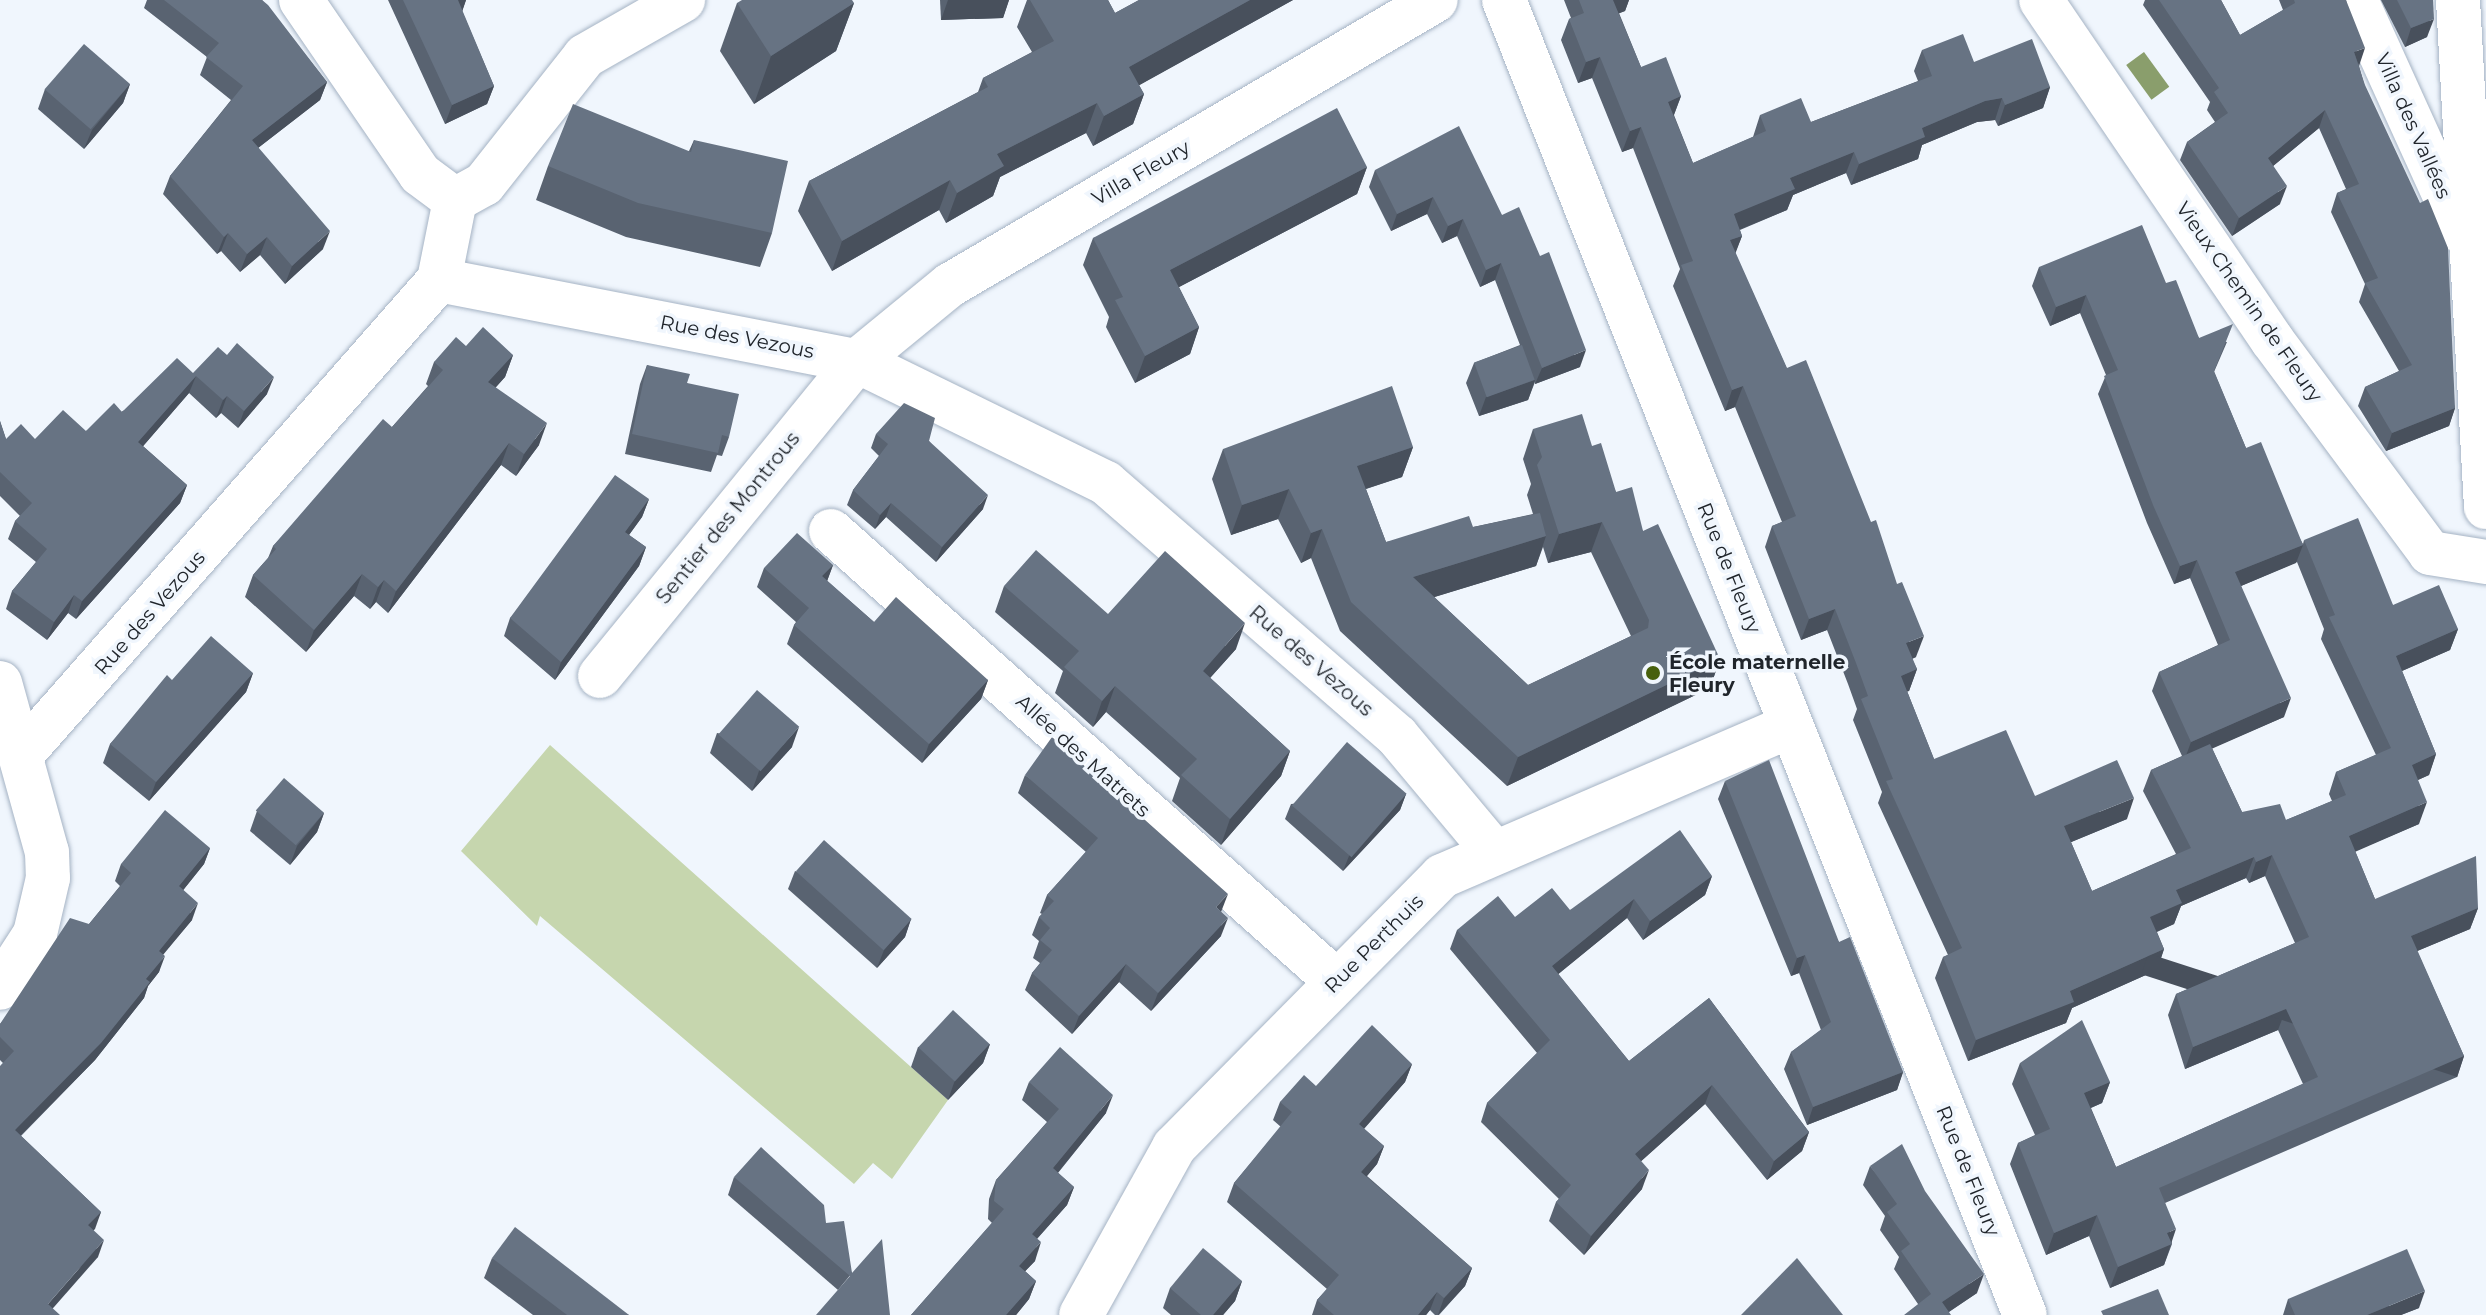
<!DOCTYPE html>
<html>
<head>
<meta charset="utf-8">
<style>
	body { margin:0 }
	#map { position:relative; width:2486px; height:1315px; overflow:hidden; background:#f0f6fd; font-family:Montserrat,sans-serif }
	div>[style] { position:absolute }
	[style*='--x'] { left:calc(var(--x)*1px); top:calc(var(--y)*1px); width:calc(var(--w)*1px); rotate:calc(var(--a)*1deg) }
	.green>* { inset:0; background:#c6d6ae }
	.water>* { inset:0; background:#8a9e6c; transform-origin:0 0 }
	.roads { filter:drop-shadow(0 0 2px #a5b3c4) drop-shadow(0 0 2px #a5b3c4) }
	.minor>* { height:44px; margin:-22px; padding:0 22px; transform-origin:22px; border-radius:22px; background:#fff }
	.wall>* { inset:0; background:#596371 }
	.shaded-wall>* { inset:0; background:#48505c; transform-origin:0 0 }
	.building>* { inset:0; background:#677383; transform-origin:0 0 }
	.dots>* { width:22px; height:22px; translate:-50% -50%; box-sizing:border-box; border:4px solid #f0f6fd; border-radius:50% }
	span { translate:-50% -50%; white-space:nowrap; text-align:center; line-height:1.15; -webkit-text-stroke:7px #f0f6fd; paint-order:stroke }
	.street-label { font-size:20px; color:#20252b }
	.poi-label { font-size:20px; color:#20252b; font-weight:700 }
	.left { translate:0 -50%; text-align:left }
</style>
</head>
<body>
<div id="map">
	<div class="green">
		<div style="clip-path:polygon(550px 745px,948px 1100px,892px 1179px,873px 1163px,854px 1184px,540px 916px,537px 926px,461px 851px)"></div>
	</div>
	<div class="water">
		<div style="left:2144px;top:52px;width:43px;height:22px;rotate:54deg"></div>
	</div>
	<div class="roads">
		<div class="minor">
			<div style="--x:301;--y:0;--w:211;--a:55.6"></div>
			<div style="--x:420;--y:174;--w:44;--a:36.6"></div>
			<div style="--x:455;--y:200;--w:82;--a:101.3"></div>
			<div style="--x:1504;--y:0;--w:1414;--a:68.39"></div>
			<div style="--x:2041;--y:0;--w:411;--a:55.8"></div>
			<div style="--x:2272;--y:340;--w:265;--a:53.4"></div>
			<div style="--x:2430;--y:553;--w:57;--a:9.1"></div>
			<div style="--x:2356;--y:0;--w:254;--a:65.6"></div>
			<div style="--x:2458;--y:0;--w:508;--a:86.84"></div>
			<div style="--x:455;--y:200;--w:33;--a:-29"></div>
			<div style="--x:484;--y:184;--w:163;--a:-51.7"></div>
			<div style="--x:585;--y:56;--w:113;--a:-29.7"></div>
			<div style="--x:831;--y:531;--w:676;--a:41.7"></div>
			<div style="--x:600;--y:676;--w:407;--a:-50.8"></div>
			<div style="--x:857;--y:361;--w:120;--a:-39.3"></div>
			<div style="--x:950;--y:285;--w:563;--a:-30.39"></div>
			<div style="--x:0;--y:683;--w:175;--a:74.5"></div>
			<div style="--x:47;--y:852;--w:26;--a:88"></div>
			<div style="--x:48;--y:878;--w:57;--a:103.1"></div>
			<div style="--x:35;--y:934;--w:64;--a:122.9"></div>
			<div style="--x:21;--y:755;--w:633;--a:-48.65"></div>
			<div style="--x:439;--y:280;--w:426;--a:11"></div>
			<div style="--x:857;--y:361;--w:277;--a:26.1"></div>
			<div style="--x:1106;--y:483;--w:386;--a:41"></div>
			<div style="--x:1397;--y:736;--w:151;--a:50.1"></div>
			<div style="--x:1081;--y:1315;--w:192;--a:-61"></div>
			<div style="--x:1174;--y:1147;--w:381;--a:-45.3"></div>
			<div style="--x:1442;--y:876;--w:380;--a:-23.3"></div>
		</div>
	</div>
	<div class="wall">
		<div style="clip-path:polygon(147px 0,262px 0,327px 82px,320px 100px,258px 148px,323px 249px,285px 284px,260px 255px,240px 272px,221px 251px,217px 254px,163px 194px,170px 176px,231px 100px,200px 75px,207px 57px,144px 8px)"></div>
		<div style="clip-path:polygon(388px 0,466px 0,462px 11px,494px 86px,487px 104px,445px 124px)"></div>
		<div style="clip-path:polygon(940px 0,1009px 0,1003px 18px,941px 20px)"></div>
		<div style="clip-path:polygon(1027px 0,1108px 0,1115px 13px,1139px 0,1293px 0,1139px 85px,1144px 94px,1133px 124px,1093px 146px,1086px 133px,1000px 177px,993px 196px,946px 223px,939px 210px,832px 271px,798px 211px,809px 181px,978px 92px,983px 78px,1032px 52px,1017px 27px)"></div>
		<div style="clip-path:polygon(evenodd,1564px 0,1629px 0,1625px 11px,1619px 13px,1641px 67px,1681px 96px,1674px 115px,1693px 163px,1753px 137px,1760px 115px,1811px 122px,1918px 81px,1914px 71px,1922px 50px,1974px 62px,2050px 87px,2043px 108px,1998px 126px,1995px 120px,1977px 122px,1922px 145px,1918px 159px,1851px 185px,1846px 173px,1793px 195px,1787px 210px,1740px 230px,1742px 236px,1735px 253px,1916px 657px,1912px 659px,1917px 669px,1909px 691px,1907px 691px,1934px 759px,2035px 796px,2127px 819px,2071px 842px,2092px 891px,2176px 854px,2143px 791px,2151px 770px,2182px 756px,2152px 691px,2159px 672px,2218px 645px,2190px 578px,2174px 584px,2147px 523px,2098px 394px,2106px 375px,2080px 313px,2050px 326px,2032px 286px,2039px 267px,2166px 283px,2199px 338px,2227px 342px,2214px 372px,2246px 448px,2303px 544px,2304px 540px,2393px 605px,2458px 629px,2450px 650px,2402px 671px,2436px 754px,2429px 775px,2418px 780px,2419px 824px,2355px 851px,2375px 899px,2478px 908px,2470px 929px,2417px 951px,2464px 1056px,2457px 1077px,2165px 1203px,2172px 1244px,2164px 1265px,2110px 1288px,2089px 1236px,2046px 1255px,2010px 1164px,2018px 1143px,2035px 1135px,2012px 1084px,2020px 1063px,2110px 1082px,2102px 1103px,2091px 1108px,2116px 1167px,2303px 1084px,2278px 1030px,2185px 1069px,2168px 1015px,2176px 994px,2295px 943px,2265px 876px,2249px 883px,2246px 878px,2181px 906px,2174px 924px,2157px 932px,2164px 949px,2157px 970px,2072px 1008px,2066px 1023px,1968px 1061px,1935px 978px,1943px 957px,1948px 955px,1878px 803px,1882px 792px,1853px 720px,1857px 709px,1848px 684px,1827px 630px,1801px 640px,1765px 547px,1772px 526px,1782px 522px,1735px 407px,1725px 411px,1673px 286px,1680px 269px,1633px 148px,1622px 152px,1592px 78px,1578px 83px,1561px 40px,1569px 19px,1571px 18px,1564px 0,2297px 562px,2324px 629px,2321px 639px,2376px 755px,2336px 772px,2329px 794px,2332px 801px,2286px 820px,2242px 812px,2212px 748px,2284px 717px,2241px 586px,2297px 562px)"></div>
		<div style="clip-path:polygon(2145px 0,2221px 0,2240px 35px,2283px 10px,2279px 0,2346px 0,2359px 66px,2455px 408px,2449px 426px,2386px 451px,2358px 406px,2365px 387px,2399px 371px,2359px 302px,2365px 284px,2331px 212px,2337px 193px,2346px 189px,2319px 128px,2273px 166px,2280px 204px,2232px 236px,2180px 160px,2187px 142px,2215px 122px,2207px 110px,2210px 102px,2143px 5px)"></div>
		<div style="clip-path:polygon(2381px 0,2433px 0,2427px 37px,2405px 47px)"></div>
		<div style="clip-path:polygon(737px 3px,854px 3px,836px 51px,754px 104px,720px 51px)"></div>
		<div style="clip-path:polygon(130px 84px,123px 103px,84px 149px,38px 109px,45px 89px)"></div>
		<div style="clip-path:polygon(694px 140px,772px 233px,760px 267px,626px 237px,536px 200px,548px 166px,689px 151px)"></div>
		<div style="clip-path:polygon(1367px 167px,1357px 194px,1179px 287px,1199px 327px,1190px 354px,1135px 383px,1106px 327px,1109px 317px,1083px 265px,1093px 238px)"></div>
		<div style="clip-path:polygon(1375px 170px,1502px 215px,1580px 367px,1535px 384px,1535px 382px,1528px 400px,1479px 416px,1466px 383px,1474px 363px,1520px 345px,1495px 280px,1480px 287px,1457px 236px,1442px 243px,1427px 214px,1391px 231px,1369px 187px)"></div>
		<div style="clip-path:polygon(466px 346px,513px 355px,505px 377px,495px 388px,539px 445px,516px 476px,501px 465px,388px 613px,376px 602px,370px 609px,354px 596px,306px 652px,245px 597px,253px 575px,268px 558px,273px 546px,392px 427px,428px 386px,426px 384px,434px 362px)"></div>
		<div style="clip-path:polygon(647px 365px,687px 383px,729px 437px,722px 456px,717px 455px,711px 472px,625px 454px,640px 384px)"></div>
		<div style="clip-path:polygon(193px 373px,267px 394px,238px 428px,221px 413px,216px 418px,189px 393px,143px 446px,187px 485px,180px 503px,76px 619px,68px 613px,47px 640px,6px 609px,12px 591px,36px 562px,8px 539px,15px 521px,20px 516px,0 496px,0 421px,6px 439px,35px 439px,86px 431px)"></div>
		<div style="clip-path:polygon(evenodd,1533px 429px,1592px 446px,1616px 492px,1643px 531px,1720px 659px,1710px 688px,1507px 786px,1340px 631px,1311px 558px,1301px 563px,1278px 519px,1231px 535px,1212px 479px,1223px 449px,1413px 447px,1402px 477px,1366px 489px,1386px 542px,1473px 527px,1533px 514px,1527px 495px,1531px 484px,1523px 459px,1533px 429px,1543px 547px,1548px 563px,1591px 552px,1631px 636px,1528px 685px,1434px 597px,1536px 566px,1543px 547px)"></div>
		<div style="clip-path:polygon(876px 434px,929px 441px,983px 509px,936px 562px,886px 517px,875px 529px,847px 505px,853px 490px,879px 456px,871px 448px)"></div>
		<div style="clip-path:polygon(649px 499px,642px 517px,629px 535px,646px 547px,639px 566px,555px 680px,504px 636px,510px 618px)"></div>
		<div style="clip-path:polygon(833px 565px,827px 581px,874px 622px,988px 680px,981px 699px,922px 763px,787px 644px,794px 625px,796px 622px,757px 587px,764px 568px)"></div>
		<div style="clip-path:polygon(1004px 586px,1236px 649px,1210px 678px,1290px 751px,1281px 776px,1221px 845px,1172px 801px,1180px 778px,1106px 712px,1093px 727px,1055px 693px,1063px 671px,995px 612px)"></div>
		<div style="clip-path:polygon(253px 673px,246px 692px,149px 801px,103px 763px,110px 744px,172px 680px)"></div>
		<div style="clip-path:polygon(717px 733px,792px 747px,752px 791px,710px 753px)"></div>
		<div style="clip-path:polygon(1025px 775px,1221px 912px,1221px 936px,1151px 1011px,1119px 982px,1072px 1034px,1025px 990px,1032px 973px,1040px 963px,1033px 958px,1039px 941px,1032px 935px,1039px 917px,1042px 914px,1040px 913px,1047px 895px,1086px 852px,1018px 793px)"></div>
		<div style="clip-path:polygon(1725px 781px,1839px 942px,1903px 1072px,1897px 1090px,1807px 1125px,1784px 1069px,1791px 1052px,1821px 1030px,1799px 973px,1791px 976px,1718px 799px)"></div>
		<div style="clip-path:polygon(1406px 794px,1400px 810px,1343px 871px,1285px 819px,1291px 804px)"></div>
		<div style="clip-path:polygon(257px 811px,324px 813px,317px 832px,290px 865px,250px 831px)"></div>
		<div style="clip-path:polygon(210px 848px,204px 864px,183px 890px,192px 920px,163px 954px,159px 972px,148px 986px,144px 998px,95px 1060px,21px 1136px,101px 1212px,93px 1230px,98px 1257px,0 1315px,3px 1063px,0 1060px,0 1024px,89px 924px,120px 886px,115px 881px,121px 864px)"></div>
		<div style="clip-path:polygon(795px 871px,911px 919px,905px 937px,877px 968px,788px 889px)"></div>
		<div style="clip-path:polygon(1712px 876px,1705px 895px,1643px 940px,1627px 918px,1558px 974px,1629px 1061px,1709px 998px,1809px 1132px,1802px 1151px,1767px 1180px,1705px 1104px,1641px 1161px,1642px 1189px,1584px 1255px,1549px 1221px,1556px 1202px,1559px 1199px,1481px 1122px,1487px 1103px,1537px 1053px,1450px 949px,1457px 930px,1515px 917px,1570px 910px)"></div>
		<div style="clip-path:polygon(990px 1044px,983px 1063px,948px 1100px,911px 1067px,918px 1047px)"></div>
		<div style="clip-path:polygon(1412px 1064px,1405px 1082px,1364px 1129px,1384px 1146px,1377px 1164px,1367px 1176px,1472px 1268px,1465px 1286px,1439px 1315px,1435px 1315px,1430px 1310px,1426px 1315px,1312px 1315px,1317px 1300px,1327px 1289px,1227px 1202px,1234px 1183px,1281px 1127px,1273px 1120px,1280px 1102px,1316px 1086px)"></div>
		<div style="clip-path:polygon(1029px 1082px,1106px 1113px,1058px 1173px,1074px 1187px,1067px 1205px,1037px 1239px,1035px 1261px,1025px 1271px,1036px 1281px,1029px 1299px,1016px 1315px,911px 1315px,992px 1223px,988px 1219px,989px 1199px,996px 1180px,1047px 1122px,1022px 1100px)"></div>
		<div style="clip-path:polygon(1870px 1166px,1977px 1293px,1949px 1312px,1918px 1304px,1894px 1269px,1899px 1257px,1880px 1230px,1885px 1216px,1863px 1185px)"></div>
		<div style="clip-path:polygon(734px 1177px,826px 1223px,852px 1273px,838px 1290px,728px 1195px)"></div>
		<div style="clip-path:polygon(492px 1258px,629px 1315px,533px 1315px,484px 1278px)"></div>
		<div style="clip-path:polygon(1242px 1281px,1235px 1301px,1223px 1315px,1171px 1315px,1163px 1308px,1170px 1288px)"></div>
		<div style="clip-path:polygon(2288px 1299px,2419px 1308px,2401px 1315px,2283px 1315px)"></div>
	</div>
	<div class="shaded-wall">
		<div style="clip-path:polygon(457px 0,466px 0,462px 12px)"></div>
		<div style="clip-path:polygon(948px 0,1009px 0,1003px 18px,941px 20px)"></div>
		<div style="clip-path:polygon(1250px 0,1293px 0,1118px 97px,1129px 67px)"></div>
		<div style="clip-path:polygon(1611px 0,1629px 0,1625px 11px,1605px 19px)"></div>
		<div style="clip-path:polygon(854px 3px,836px 51px,754px 104px,771px 56px)"></div>
		<div style="clip-path:polygon(2434px 19px,2427px 37px,2405px 47px,2411px 28px)"></div>
		<div style="clip-path:polygon(2365px 48px,2359px 66px,2354px 52px)"></div>
		<div style="clip-path:polygon(1600px 57px,1592px 78px,1578px 83px,1586px 62px)"></div>
		<div style="clip-path:polygon(327px 82px,320px 100px,245px 158px,252px 140px)"></div>
		<div style="clip-path:polygon(130px 84px,123px 103px,84px 149px,92px 130px)"></div>
		<div style="clip-path:polygon(494px 86px,487px 104px,445px 124px,452px 105px)"></div>
		<div style="clip-path:polygon(2050px 87px,2043px 108px,1998px 126px,2005px 105px)"></div>
		<div style="clip-path:polygon(1144px 94px,1133px 124px,1093px 146px,1104px 116px)"></div>
		<div style="clip-path:polygon(1681px 96px,1673px 117px,1668px 102px)"></div>
		<div style="clip-path:polygon(2002px 98px,1995px 120px,1977px 122px,1922px 145px,1918px 159px,1851px 185px,1859px 164px,1922px 128px,1985px 101px)"></div>
		<div style="clip-path:polygon(1097px 103px,1086px 133px,1000px 177px,993px 196px,946px 223px,957px 193px,997px 154px)"></div>
		<div style="clip-path:polygon(2325px 110px,2319px 128px,2261px 176px,2268px 158px)"></div>
		<div style="clip-path:polygon(1641px 127px,1633px 148px,1622px 152px,1630px 131px)"></div>
		<div style="clip-path:polygon(1854px 152px,1846px 173px,1793px 195px,1787px 210px,1726px 235px,1734px 214px,1790px 178px)"></div>
		<div style="clip-path:polygon(1367px 167px,1357px 194px,1160px 297px,1170px 270px)"></div>
		<div style="clip-path:polygon(950px 180px,939px 210px,832px 271px,842px 241px)"></div>
		<div style="clip-path:polygon(2287px 186px,2280px 204px,2232px 236px,2239px 218px)"></div>
		<div style="clip-path:polygon(1433px 197px,1427px 214px,1391px 231px,1397px 214px)"></div>
		<div style="clip-path:polygon(1463px 219px,1457px 236px,1442px 243px,1448px 226px)"></div>
		<div style="clip-path:polygon(330px 231px,323px 249px,285px 284px,292px 266px)"></div>
		<div style="clip-path:polygon(228px 233px,221px 251px,217px 254px,224px 237px)"></div>
		<div style="clip-path:polygon(1742px 236px,1734px 257px,1730px 240px)"></div>
		<div style="clip-path:polygon(267px 237px,260px 255px,240px 272px,247px 254px)"></div>
		<div style="clip-path:polygon(1501px 263px,1495px 280px,1480px 287px,1486px 270px)"></div>
		<div style="clip-path:polygon(2086px 295px,2080px 313px,2050px 326px,2056px 307px)"></div>
		<div style="clip-path:polygon(1199px 327px,1190px 354px,1135px 383px,1145px 356px)"></div>
		<div style="clip-path:polygon(1586px 350px,1580px 367px,1535px 384px,1542px 368px)"></div>
		<div style="clip-path:polygon(513px 355px,505px 377px,480px 405px,488px 382px)"></div>
		<div style="clip-path:polygon(196px 376px,189px 393px,132px 459px,138px 442px)"></div>
		<div style="clip-path:polygon(274px 377px,267px 394px,238px 428px,244px 411px)"></div>
		<div style="clip-path:polygon(1535px 380px,1528px 400px,1479px 416px,1486px 397px)"></div>
		<div style="clip-path:polygon(1743px 386px,1735px 407px,1725px 411px,1732px 390px)"></div>
		<div style="clip-path:polygon(227px 396px,221px 413px,216px 418px,223px 400px)"></div>
		<div style="clip-path:polygon(2455px 408px,2449px 426px,2386px 451px,2392px 433px)"></div>
		<div style="clip-path:polygon(547px 423px,539px 445px,516px 476px,524px 454px)"></div>
		<div style="clip-path:polygon(509px 443px,501px 465px,388px 613px,396px 591px)"></div>
		<div style="clip-path:polygon(1413px 447px,1402px 477px,1347px 495px,1357px 466px)"></div>
		<div style="clip-path:polygon(187px 485px,180px 503px,76px 619px,82px 601px)"></div>
		<div style="clip-path:polygon(1289px 489px,1278px 519px,1231px 535px,1242px 505px)"></div>
		<div style="clip-path:polygon(988px 495px,983px 509px,936px 562px,942px 547px)"></div>
		<div style="clip-path:polygon(649px 499px,642px 517px,618px 550px,625px 532px)"></div>
		<div style="clip-path:polygon(891px 503px,886px 517px,875px 529px,880px 515px)"></div>
		<div style="clip-path:polygon(1602px 522px,1591px 552px,1548px 563px,1559px 534px)"></div>
		<div style="clip-path:polygon(1322px 529px,1311px 558px,1301px 563px,1311px 533px)"></div>
		<div style="clip-path:polygon(1546px 536px,1536px 566px,1402px 607px,1413px 577px)"></div>
		<div style="clip-path:polygon(2303px 545px,2296px 563px,2229px 591px,2235px 572px)"></div>
		<div style="clip-path:polygon(646px 547px,639px 566px,555px 680px,561px 662px)"></div>
		<div style="clip-path:polygon(2197px 560px,2190px 578px,2174px 584px,2180px 566px)"></div>
		<div style="clip-path:polygon(833px 565px,826px 584px,822px 576px)"></div>
		<div style="clip-path:polygon(362px 574px,354px 596px,306px 652px,314px 630px)"></div>
		<div style="clip-path:polygon(384px 580px,376px 602px,370px 609px,378px 587px)"></div>
		<div style="clip-path:polygon(74px 595px,68px 613px,47px 640px,54px 622px)"></div>
		<div style="clip-path:polygon(1835px 609px,1827px 630px,1801px 640px,1809px 619px)"></div>
		<div style="clip-path:polygon(1245px 623px,1236px 649px,1193px 697px,1203px 671px)"></div>
		<div style="clip-path:polygon(2458px 629px,2450px 650px,2388px 677px,2396px 656px)"></div>
		<div style="clip-path:polygon(1924px 636px,1916px 657px,1899px 664px,1906px 643px)"></div>
		<div style="clip-path:polygon(1720px 659px,1710px 688px,1507px 786px,1518px 757px)"></div>
		<div style="clip-path:polygon(1917px 669px,1909px 691px,1893px 697px,1901px 676px)"></div>
		<div style="clip-path:polygon(253px 673px,246px 692px,149px 801px,156px 782px)"></div>
		<div style="clip-path:polygon(988px 680px,981px 699px,922px 763px,929px 744px)"></div>
		<div style="clip-path:polygon(1115px 686px,1106px 712px,1093px 727px,1102px 701px)"></div>
		<div style="clip-path:polygon(2291px 698px,2284px 717px,2184px 761px,2191px 742px)"></div>
		<div style="clip-path:polygon(799px 727px,792px 747px,752px 791px,759px 771px)"></div>
		<div style="clip-path:polygon(1290px 751px,1281px 776px,1221px 845px,1230px 819px)"></div>
		<div style="clip-path:polygon(2436px 754px,2429px 775px,2404px 786px,2412px 765px)"></div>
		<div style="clip-path:polygon(1406px 794px,1400px 810px,1343px 871px,1349px 856px)"></div>
		<div style="clip-path:polygon(2134px 798px,2127px 819px,2057px 848px,2064px 826px)"></div>
		<div style="clip-path:polygon(2427px 802px,2419px 824px,2341px 858px,2349px 836px)"></div>
		<div style="clip-path:polygon(324px 813px,317px 832px,290px 865px,297px 846px)"></div>
		<div style="clip-path:polygon(210px 848px,204px 864px,173px 903px,179px 886px)"></div>
		<div style="clip-path:polygon(2272px 855px,2265px 876px,2249px 883px,2256px 862px)"></div>
		<div style="clip-path:polygon(2254px 857px,2246px 878px,2181px 906px,2174px 924px,2142px 938px,2150px 917px,2176px 890px)"></div>
		<div style="clip-path:polygon(1712px 876px,1705px 895px,1643px 940px,1650px 921px)"></div>
		<div style="clip-path:polygon(1228px 894px,1221px 912px,1216px 907px)"></div>
		<div style="clip-path:polygon(1634px 899px,1627px 918px,1545px 985px,1552px 966px)"></div>
		<div style="clip-path:polygon(198px 903px,192px 920px,153px 967px,159px 951px)"></div>
		<div style="clip-path:polygon(2478px 908px,2470px 929px,2403px 957px,2411px 936px)"></div>
		<div style="clip-path:polygon(1228px 918px,1221px 936px,1151px 1011px,1158px 993px)"></div>
		<div style="clip-path:polygon(911px 919px,905px 937px,877px 968px,884px 950px)"></div>
		<div style="clip-path:polygon(2164px 949px,2157px 970px,2072px 1008px,2066px 1023px,1968px 1061px,1976px 1040px,2070px 991px)"></div>
		<div style="clip-path:polygon(1805px 955px,1799px 973px,1791px 976px,1797px 958px)"></div>
		<div style="clip-path:polygon(165px 956px,159px 972px,148px 986px,144px 998px,95px 1060px,9px 1147px,15px 1130px)"></div>
		<div style="clip-path:polygon(1126px 964px,1119px 982px,1072px 1034px,1079px 1016px)"></div>
		<div style="clip-path:polygon(2286px 1009px,2278px 1030px,2185px 1069px,2193px 1047px)"></div>
		<div style="clip-path:polygon(990px 1044px,983px 1063px,948px 1100px,955px 1080px)"></div>
		<div style="left:2464px;top:1056px;width:22px;height:332px;rotate:108deg"></div>
		<div style="clip-path:polygon(1412px 1064px,1405px 1082px,1352px 1142px,1359px 1124px)"></div>
		<div style="clip-path:polygon(1903px 1072px,1897px 1090px,1807px 1125px,1813px 1107px)"></div>
		<div style="clip-path:polygon(2110px 1082px,2102px 1103px,2076px 1114px,2084px 1093px)"></div>
		<div style="clip-path:polygon(1712px 1085px,1705px 1104px,1628px 1173px,1635px 1154px)"></div>
		<div style="clip-path:polygon(1113px 1095px,1106px 1113px,1046px 1187px,1053px 1168px)"></div>
		<div style="clip-path:polygon(1809px 1132px,1802px 1151px,1767px 1180px,1774px 1161px)"></div>
		<div style="clip-path:polygon(1384px 1146px,1377px 1164px,1355px 1190px,1361px 1172px)"></div>
		<div style="clip-path:polygon(1649px 1170px,1642px 1189px,1584px 1255px,1591px 1236px)"></div>
		<div style="clip-path:polygon(1074px 1187px,1067px 1205px,1025px 1252px,1032px 1234px)"></div>
		<div style="clip-path:polygon(101px 1212px,95px 1229px,82px 1242px,88px 1225px)"></div>
		<div style="clip-path:polygon(2097px 1215px,2089px 1236px,2046px 1255px,2054px 1233px)"></div>
		<div style="clip-path:polygon(2176px 1229px,2164px 1265px,2110px 1288px,2118px 1267px,2167px 1233px)"></div>
		<div style="clip-path:polygon(104px 1240px,98px 1257px,47px 1315px,48px 1304px)"></div>
		<div style="clip-path:polygon(1041px 1242px,1035px 1261px,1012px 1285px,1019px 1266px)"></div>
		<div style="clip-path:polygon(1472px 1268px,1465px 1286px,1438px 1315px,1444px 1298px)"></div>
		<div style="clip-path:polygon(1984px 1274px,1977px 1293px,1944px 1315px,1942px 1302px)"></div>
		<div style="clip-path:polygon(1036px 1281px,1029px 1299px,1016px 1315px,1006px 1315px)"></div>
		<div style="clip-path:polygon(1242px 1281px,1235px 1301px,1223px 1315px,1213px 1315px)"></div>
		<div style="clip-path:polygon(2425px 1291px,2419px 1308px,2401px 1315px,2367px 1315px)"></div>
		<div style="clip-path:polygon(1437px 1292px,1430px 1310px,1426px 1315px,1418px 1315px)"></div>
	</div>
	<div class="building">
		<div style="clip-path:polygon(164px 0,262px 0,268px 5px,327px 82px,252px 140px,330px 231px,292px 266px,267px 237px,247px 254px,228px 233px,224px 237px,170px 176px,243px 86px,206px 57px,219px 43px)"></div>
		<div style="clip-path:polygon(403px 0,458px 0,494px 86px,452px 105px)"></div>
		<div style="clip-path:polygon(742px 0,852px 0,854px 3px,771px 56px,737px 3px)"></div>
		<div style="clip-path:polygon(1030px 0,1108px 0,1115px 13px,1139px 0,1250px 0,1129px 67px,1144px 94px,1104px 116px,1097px 103px,997px 154px,1004px 166px,957px 193px,950px 180px,842px 241px,809px 181px,988px 87px,983px 78px,1054px 41px)"></div>
		<div style="clip-path:polygon(1579px 0,1613px 0,1641px 67px,1666px 57px,1681px 96px,1668px 102px,1693px 163px,1766px 131px,1760px 115px,1801px 98px,1811px 122px,1932px 76px,1922px 50px,1963px 34px,1974px 62px,2032px 39px,2050px 87px,2005px 105px,2002px 98px,1985px 101px,1922px 128px,1925px 137px,1859px 164px,1854px 152px,1790px 178px,1795px 189px,1734px 214px,1742px 236px,1730px 240px,1787px 368px,1806px 360px,1871px 522px,1876px 520px,1897px 584px,1902px 582px,1924px 636px,1906px 643px,1917px 669px,1901px 676px,1934px 759px,2006px 730px,2035px 796px,2117px 760px,2134px 798px,2064px 826px,2092px 891px,2191px 848px,2151px 770px,2210px 744px,2242px 812px,2280px 804px,2286px 820px,2346px 795px,2336px 772px,2391px 748px,2329px 617px,2335px 615px,2304px 540px,2358px 518px,2393px 605px,2439px 585px,2458px 629px,2396px 656px,2436px 754px,2412px 765px,2427px 802px,2349px 836px,2375px 899px,2476px 856px,2478px 908px,2411px 936px,2464px 1056px,2159px 1188px,2176px 1229px,2167px 1233px,2172px 1244px,2118px 1267px,2097px 1215px,2054px 1233px,2018px 1143px,2050px 1129px,2020px 1063px,2082px 1020px,2110px 1082px,2084px 1093px,2116px 1167px,2318px 1077px,2286px 1009px,2193px 1047px,2176px 994px,2309px 937px,2272px 855px,2256px 862px,2254px 857px,2176px 890px,2182px 903px,2150px 917px,2164px 949px,2070px 991px,2074px 1002px,1976px 1040px,1943px 957px,1962px 948px,1886px 781px,1893px 779px,1861px 699px,1868px 696px,1856px 663px,1835px 609px,1809px 619px,1772px 526px,1796px 516px,1743px 386px,1732px 390px,1681px 265px,1693px 261px,1641px 127px,1630px 131px,1600px 57px,1586px 62px,1569px 19px,1584px 13px)"></div>
		<div style="clip-path:polygon(2159px 0,2221px 0,2240px 35px,2295px 3px,2294px 0,2346px 0,2365px 48px,2354px 52px,2365px 85px,2420px 203px,2428px 199px,2448px 248px,2455px 408px,2392px 433px,2365px 387px,2412px 365px,2365px 283px,2378px 278px,2337px 193px,2359px 184px,2325px 110px,2268px 158px,2287px 186px,2239px 218px,2187px 142px,2228px 113px,2214px 92px,2219px 88px)"></div>
		<div style="clip-path:polygon(2397px 0,2433px 0,2434px 19px,2411px 28px)"></div>
		<div style="left:84px;top:44px;width:61px;height:60px;rotate:41deg"></div>
		<div style="clip-path:polygon(573px 104px,691px 152px,694px 140px,788px 161px,772px 233px,638px 203px,548px 166px)"></div>
		<div style="clip-path:polygon(1337px 108px,1367px 167px,1170px 270px,1199px 327px,1145px 356px,1115px 300px,1123px 297px,1093px 238px)"></div>
		<div style="clip-path:polygon(1459px 126px,1502px 215px,1519px 207px,1540px 256px,1549px 252px,1586px 350px,1542px 368px,1501px 263px,1486px 270px,1463px 219px,1448px 226px,1433px 197px,1397px 214px,1375px 170px)"></div>
		<div style="clip-path:polygon(2142px 225px,2166px 283px,2176px 280px,2199px 338px,2233px 324px,2214px 371px,2246px 448px,2261px 442px,2303px 545px,2235px 572px,2291px 698px,2191px 742px,2159px 672px,2230px 640px,2197px 560px,2180px 566px,2153px 505px,2104px 376px,2118px 370px,2086px 295px,2056px 307px,2039px 267px)"></div>
		<div style="clip-path:polygon(483px 327px,513px 355px,488px 382px,547px 423px,524px 454px,509px 443px,396px 591px,384px 580px,378px 587px,362px 574px,314px 630px,253px 575px,276px 549px,273px 546px,383px 419px,392px 427px,443px 370px,434px 362px,456px 337px,466px 346px)"></div>
		<div style="clip-path:polygon(237px 343px,274px 377px,244px 411px,227px 396px,223px 400px,196px 376px,138px 442px,187px 485px,82px 601px,74px 595px,54px 622px,12px 591px,47px 549px,15px 521px,32px 503px,0 472px,0 421px,6px 439px,21px 424px,35px 439px,63px 410px,86px 431px,114px 403px,122px 412px,177px 358px,193px 373px,218px 347px,227px 355px)"></div>
		<div style="left:1522px;top:345px;width:37px;height:51px;rotate:70deg"></div>
		<div style="clip-path:polygon(647px 365px,690px 374px,687px 383px,739px 394px,729px 437px,722px 435px,718px 453px,632px 434px)"></div>
		<div style="clip-path:polygon(1392px 386px,1413px 447px,1357px 466px,1386px 542px,1469px 516px,1473px 527px,1540px 513px,1546px 536px,1413px 577px,1528px 685px,1648px 628px,1649px 620px,1602px 522px,1559px 534px,1537px 465px,1542px 457px,1533px 429px,1582px 414px,1592px 446px,1601px 443px,1616px 492px,1632px 487px,1643px 531px,1658px 524px,1720px 659px,1518px 757px,1351px 602px,1322px 529px,1311px 533px,1289px 489px,1242px 505px,1223px 449px)"></div>
		<div style="clip-path:polygon(904px 403px,935px 418px,929px 441px,988px 495px,942px 547px,891px 503px,880px 515px,853px 490px,888px 444px,876px 434px)"></div>
		<div style="clip-path:polygon(615px 475px,649px 499px,625px 532px,646px 547px,561px 662px,510px 618px)"></div>
		<div style="clip-path:polygon(797px 533px,833px 565px,822px 576px,874px 622px,896px 597px,988px 680px,929px 744px,794px 625px,809px 608px,764px 568px)"></div>
		<div style="clip-path:polygon(1036px 550px,1108px 614px,1165px 551px,1245px 623px,1203px 671px,1290px 751px,1230px 819px,1181px 775px,1197px 759px,1115px 686px,1102px 701px,1064px 667px,1079px 651px,1004px 586px)"></div>
		<div style="clip-path:polygon(211px 636px,253px 673px,156px 782px,110px 744px,167px 675px,172px 680px)"></div>
		<div style="left:757px;top:690px;width:56px;height:59px;rotate:41deg"></div>
		<div style="clip-path:polygon(1052px 737px,1228px 894px,1216px 907px,1228px 918px,1158px 993px,1126px 964px,1079px 1016px,1032px 973px,1052px 950px,1040px 940px,1050px 928px,1039px 917px,1054px 901px,1047px 895px,1098px 838px,1025px 775px)"></div>
		<div style="left:1347px;top:742px;width:79px;height:84px;rotate:41deg"></div>
		<div style="clip-path:polygon(1769px 760px,1839px 942px,1850px 937px,1903px 1072px,1813px 1107px,1791px 1052px,1831px 1022px,1805px 955px,1797px 958px,1725px 781px)"></div>
		<div style="left:284px;top:778px;width:53px;height:43px;rotate:41deg"></div>
		<div style="clip-path:polygon(165px 810px,210px 848px,179px 886px,198px 903px,159px 951px,165px 956px,146px 979px,150px 982px,101px 1043px,15px 1130px,101px 1212px,88px 1225px,104px 1240px,48px 1304px,60px 1315px,0 1315px,0 1066px,14px 1051px,0 1037px,0 1024px,70px 918px,89px 924px,131px 873px,121px 864px)"></div>
		<div style="clip-path:polygon(1680px 830px,1712px 876px,1650px 921px,1634px 899px,1552px 966px,1629px 1061px,1709px 998px,1809px 1132px,1774px 1161px,1712px 1085px,1635px 1154px,1649px 1170px,1591px 1236px,1556px 1202px,1571px 1185px,1487px 1103px,1550px 1040px,1457px 930px,1498px 896px,1515px 917px,1552px 888px,1570px 910px)"></div>
		<div style="left:824px;top:840px;width:118px;height:42px;rotate:42deg"></div>
		<div style="left:953px;top:1010px;width:50px;height:51px;rotate:43deg"></div>
		<div style="clip-path:polygon(1372px 1025px,1412px 1064px,1359px 1124px,1384px 1146px,1361px 1172px,1472px 1268px,1444px 1298px,1437px 1292px,1418px 1315px,1334px 1315px,1317px 1300px,1339px 1275px,1234px 1183px,1292px 1112px,1280px 1102px,1304px 1075px,1316px 1086px)"></div>
		<div style="clip-path:polygon(1060px 1047px,1113px 1095px,1053px 1168px,1074px 1187px,1032px 1234px,1041px 1242px,1019px 1266px,1036px 1281px,1006px 1315px,911px 1315px,1004px 1209px,994px 1201px,996px 1180px,1059px 1109px,1029px 1082px)"></div>
		<div style="clip-path:polygon(1902px 1144px,1925px 1191px,1984px 1274px,1942px 1302px,1951px 1315px,1904px 1315px,1931px 1294px,1901px 1251px,1910px 1244px,1887px 1212px,1897px 1204px,1870px 1166px)"></div>
		<div style="clip-path:polygon(761px 1147px,824px 1205px,826px 1223px,844px 1221px,852px 1273px,882px 1239px,890px 1315px,816px 1315px,850px 1276px,734px 1177px)"></div>
		<div style="clip-path:polygon(515px 1227px,629px 1315px,567px 1315px,492px 1258px)"></div>
		<div style="clip-path:polygon(1203px 1248px,1242px 1281px,1213px 1315px,1201px 1315px,1170px 1288px)"></div>
		<div style="clip-path:polygon(2407px 1249px,2425px 1291px,2367px 1315px,2295px 1315px,2288px 1299px)"></div>
		<div style="clip-path:polygon(1797px 1258px,1843px 1315px,1741px 1315px)"></div>
		<div style="clip-path:polygon(2158px 1289px,2169px 1315px,2103px 1315px,2101px 1311px)"></div>
	</div>
	<div class="dots">
		<div style="left:1653px;top:673px;background:#47600d"></div>
	</div>
	<div class="street-label">
		<span style="left:2413px;top:126px;rotate:66deg">Villa des Vallées</span>
		<span style="left:1141px;top:173px;rotate:-30deg">Villa Fleury</span>
		<span style="left:2249px;top:302px;rotate:55deg">Vieux Chemin de Fleury</span>
		<span style="left:737px;top:337px;rotate:11deg">Rue des Vezous</span>
		<span style="left:728px;top:518px;rotate:-51deg">Sentier des Montrous</span>
		<span style="left:1729px;top:568px;rotate:68deg">Rue de Fleury</span>
		<span style="left:150px;top:613px;rotate:-49deg">Rue des Vezous</span>
		<span style="left:1311px;top:661px;rotate:41deg">Rue des Vezous</span>
		<span style="left:1083px;top:756px;rotate:42deg">Allée des Matrets</span>
		<span style="left:1374px;top:944px;rotate:-45deg">Rue Perthuis</span>
		<span style="left:1968px;top:1171px;rotate:68deg">Rue de Fleury</span>
	</div>
	<div class="poi-label">
		<span class="left" style="left:1669px;top:674px">École maternelle<br>Fleury</span>
	</div>
</div>
</body>
</html>
